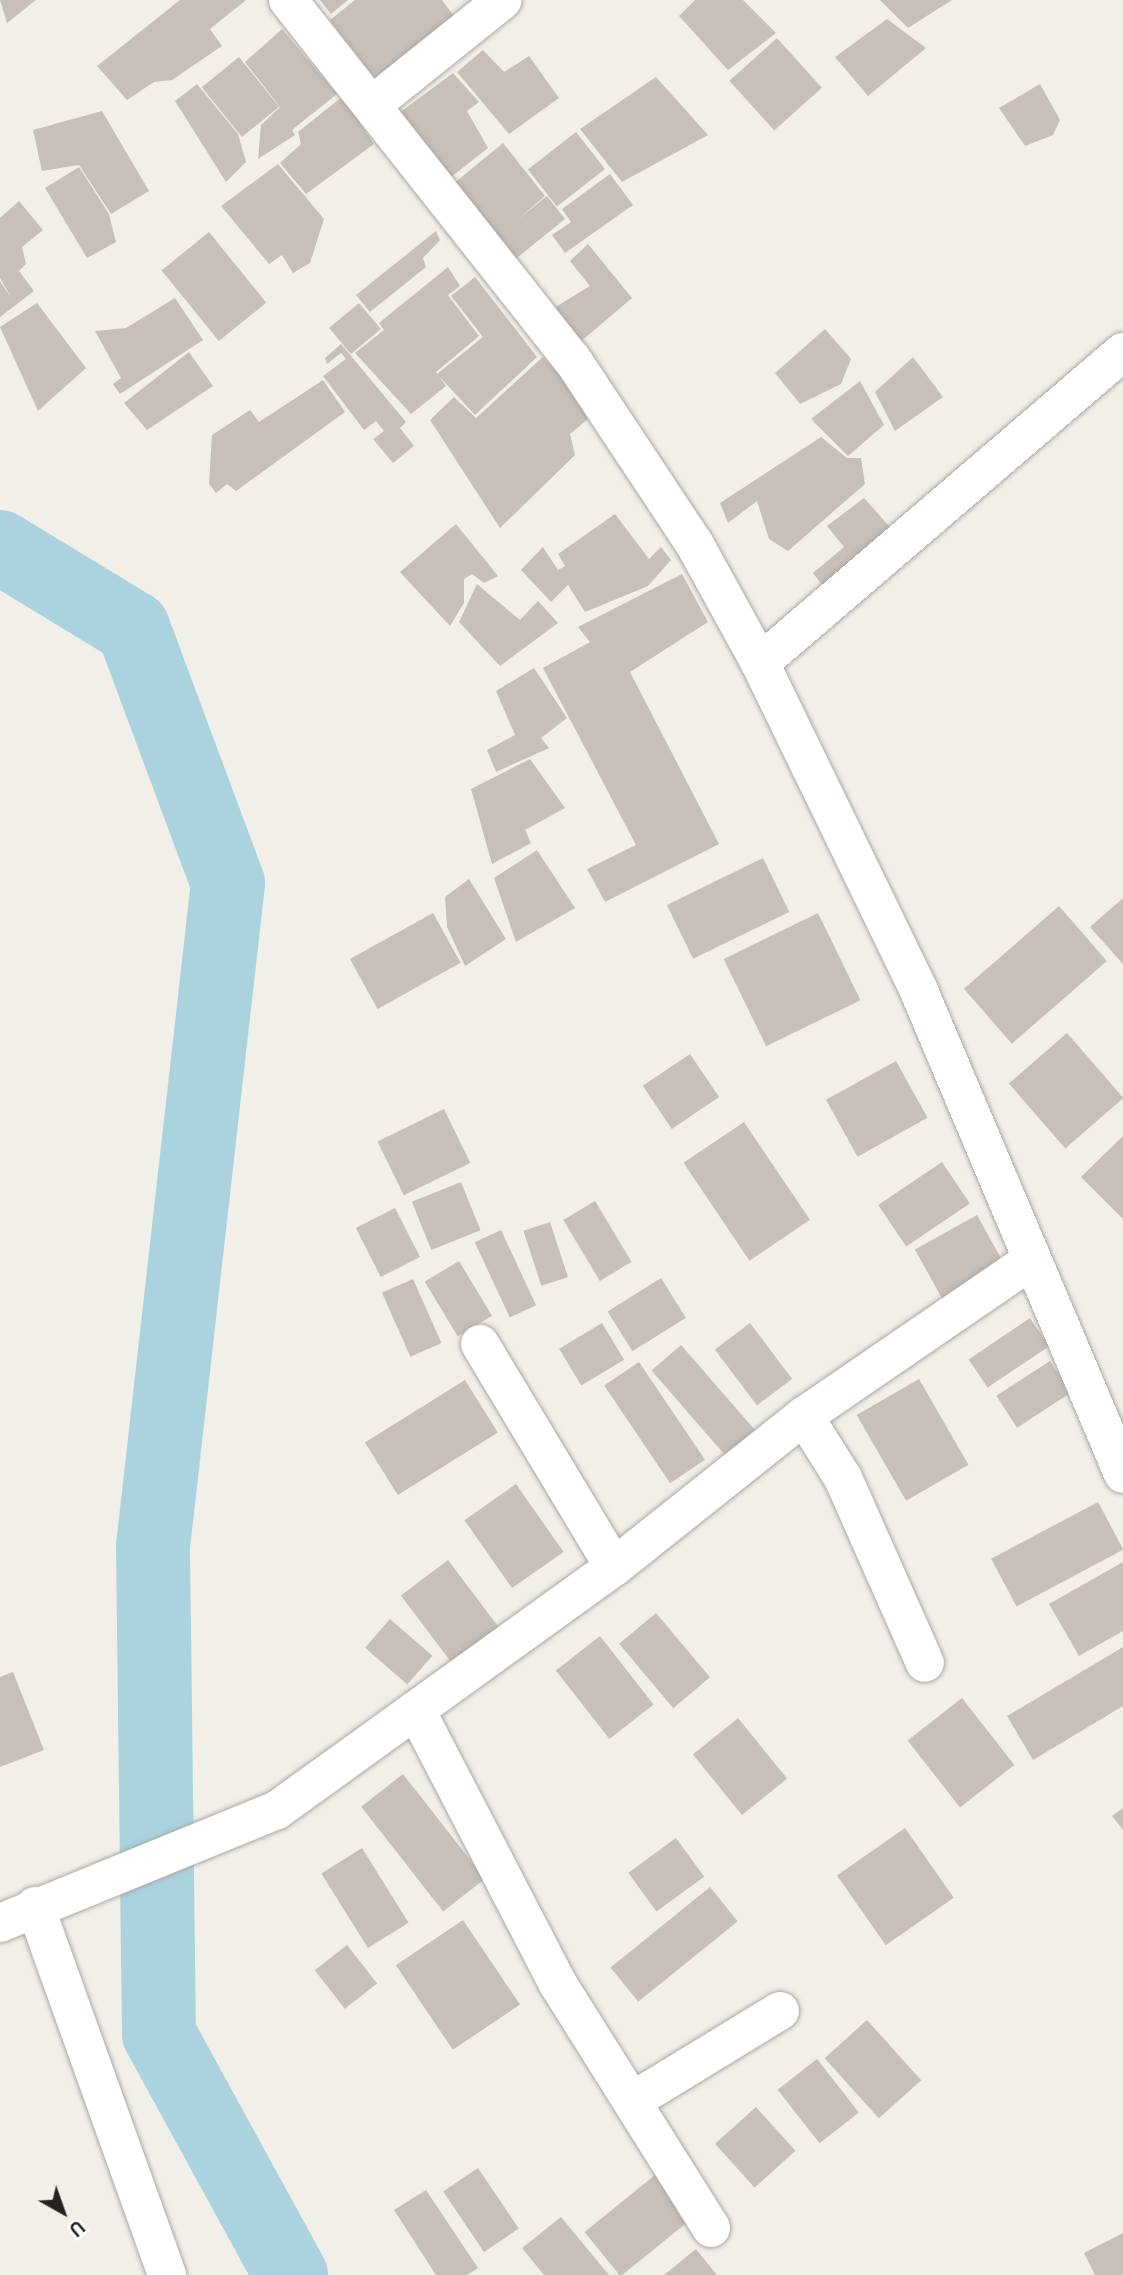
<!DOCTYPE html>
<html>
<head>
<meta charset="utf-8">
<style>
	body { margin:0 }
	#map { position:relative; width:1123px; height:2275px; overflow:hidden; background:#f2efe9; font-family:"Space Grotesk",sans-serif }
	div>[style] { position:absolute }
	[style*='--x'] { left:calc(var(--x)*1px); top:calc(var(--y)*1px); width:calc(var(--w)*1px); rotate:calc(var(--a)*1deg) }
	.river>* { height:74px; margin:-37px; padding:0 37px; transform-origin:37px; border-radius:37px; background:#aad3df }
	.building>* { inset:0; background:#c7bfb8; transform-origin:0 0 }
	.roads { filter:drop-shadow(0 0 2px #a9a9a9) drop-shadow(0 0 2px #a9a9a9) }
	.minor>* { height:38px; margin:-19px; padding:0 19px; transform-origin:19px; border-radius:19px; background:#fff }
	.tertiary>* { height:38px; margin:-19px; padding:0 19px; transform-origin:19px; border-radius:19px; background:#fff }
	span { translate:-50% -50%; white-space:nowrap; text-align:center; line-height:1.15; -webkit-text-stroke:5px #fff; paint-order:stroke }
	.north { position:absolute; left:28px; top:2177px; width:70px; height:70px; -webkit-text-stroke:5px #fff; paint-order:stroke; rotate:140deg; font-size:19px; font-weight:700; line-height:28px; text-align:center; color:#222 }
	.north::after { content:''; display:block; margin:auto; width:24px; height:32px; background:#222; clip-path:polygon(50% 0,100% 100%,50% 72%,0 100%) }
</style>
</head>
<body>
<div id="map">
	<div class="river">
		<div style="--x:0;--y:547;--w:156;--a:31.3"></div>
		<div style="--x:133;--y:628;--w:272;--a:69.6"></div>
		<div style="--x:228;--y:883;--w:667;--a:96.45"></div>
		<div style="--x:153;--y:1546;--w:488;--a:89.3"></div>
		<div style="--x:159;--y:2034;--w:275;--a:61.3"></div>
	</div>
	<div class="building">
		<div style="clip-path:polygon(0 0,36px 0,7px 23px)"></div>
		<div style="clip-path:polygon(180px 0,246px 0,210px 29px,222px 46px,172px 80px,154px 82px,127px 100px,97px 66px)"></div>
		<div style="clip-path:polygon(320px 0,348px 0,331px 14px)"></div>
		<div style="clip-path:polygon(355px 0,442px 0,456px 19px,376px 80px,330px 20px)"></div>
		<div style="clip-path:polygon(695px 0,743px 0,776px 33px,728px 70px,679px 16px)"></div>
		<div style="clip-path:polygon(880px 0,952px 0,908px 28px)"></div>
		<div style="clip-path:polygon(887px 19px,926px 48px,868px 96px,835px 57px)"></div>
		<div style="clip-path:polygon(282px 29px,337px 94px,292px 130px,295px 135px,258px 159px,261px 125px,280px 107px,245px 62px)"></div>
		<div style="left:777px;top:38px;width:67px;height:64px;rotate:48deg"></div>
		<div style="clip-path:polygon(483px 50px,504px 72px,529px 56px,559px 98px,509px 134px,457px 72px)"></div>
		<div style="left:239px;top:57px;width:64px;height:48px;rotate:51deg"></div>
		<div style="clip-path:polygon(453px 73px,479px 102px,467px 111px,488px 148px,446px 181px,398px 114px)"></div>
		<div style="clip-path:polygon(656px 77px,708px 135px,622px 182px,580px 129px)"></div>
		<div style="clip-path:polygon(197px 84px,238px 134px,246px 162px,226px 182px,175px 101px)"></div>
		<div style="clip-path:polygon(1040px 84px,1060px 120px,1053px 135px,1025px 146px,999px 108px)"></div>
		<div style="clip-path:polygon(342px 97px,374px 144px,306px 194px,280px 163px,301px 144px,298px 132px)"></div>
		<div style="clip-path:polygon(102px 111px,149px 191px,111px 214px,79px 165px,42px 171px,33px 130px)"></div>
		<div style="left:576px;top:132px;width:47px;height:61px;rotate:52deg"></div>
		<div style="clip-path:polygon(503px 143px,545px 196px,517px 220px,547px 196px,565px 219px,513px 261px,452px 185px)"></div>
		<div style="clip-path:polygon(278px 164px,324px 219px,310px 263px,293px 273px,282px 255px,269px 264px,221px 206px)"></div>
		<div style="clip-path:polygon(79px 167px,109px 214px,116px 242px,87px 258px,45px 188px)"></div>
		<div style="clip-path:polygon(610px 174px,633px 205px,565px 253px,552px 235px,571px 222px,562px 209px)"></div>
		<div style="clip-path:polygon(19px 201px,43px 230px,22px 247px,26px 264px,19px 271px,34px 291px,0 317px,0 281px,12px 299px,0 278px,0 218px)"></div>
		<div style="clip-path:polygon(436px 231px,440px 240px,423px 258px,426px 267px,370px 312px,356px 295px)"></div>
		<div style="left:209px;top:232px;width:91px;height:61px;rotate:51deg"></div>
		<div style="clip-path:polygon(588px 244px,632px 298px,580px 342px,549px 311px,590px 286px,570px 261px)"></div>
		<div style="clip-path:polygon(448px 267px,460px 286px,448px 295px,479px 336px,436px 372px,446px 386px,411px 414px,355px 353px,384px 330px,379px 323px)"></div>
		<div style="clip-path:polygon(475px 277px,537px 357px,475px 415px,437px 374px,483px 337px,451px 296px)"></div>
		<div style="clip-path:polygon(175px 298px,203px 340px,120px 394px,113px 384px,121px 378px,95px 331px,126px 328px)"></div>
		<div style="clip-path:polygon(37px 303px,86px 368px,38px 411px,0 327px)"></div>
		<div style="left:359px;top:303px;width:34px;height:39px;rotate:50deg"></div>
		<div style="clip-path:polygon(825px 329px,851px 359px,841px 384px,800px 404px,775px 373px)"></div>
		<div style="clip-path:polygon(341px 344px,406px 422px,400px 428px,414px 446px,393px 463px,373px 439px,384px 431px,376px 421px,364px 430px,323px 376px,346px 359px,341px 353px,327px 364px,325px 358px)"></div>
		<div style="clip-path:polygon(189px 352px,213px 386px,147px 430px,124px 403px)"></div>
		<div style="clip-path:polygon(543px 357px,595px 413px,570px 434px,575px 455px,500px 528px,430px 420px,454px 397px,476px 418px)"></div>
		<div style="clip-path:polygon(913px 357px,943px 397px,895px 431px,875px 392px)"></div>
		<div style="clip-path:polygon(323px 380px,345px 412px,236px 491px,227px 484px,216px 493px,209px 484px,212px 435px,250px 410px,259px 422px)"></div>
		<div style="clip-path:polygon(860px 381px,884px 425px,848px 456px,811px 419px)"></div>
		<div style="clip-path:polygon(821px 437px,847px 458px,861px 458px,865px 484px,788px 551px,769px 539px,757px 501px,728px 523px,720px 503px)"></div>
		<div style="clip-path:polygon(864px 498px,889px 526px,893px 544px,823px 586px,813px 573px,844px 547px,827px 526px)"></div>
		<div style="clip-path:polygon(615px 514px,649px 559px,661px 547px,671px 560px,648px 586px,585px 612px,568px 585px,551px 602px,521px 570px,543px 547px,558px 570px,565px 566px,558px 554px)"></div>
		<div style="clip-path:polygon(456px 524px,498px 576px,484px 583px,472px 574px,464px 579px,464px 603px,450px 626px,400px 572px)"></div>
		<div style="clip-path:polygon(682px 574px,708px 622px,630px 672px,719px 844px,605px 902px,587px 869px,636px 845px,543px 668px,590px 642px,578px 627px)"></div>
		<div style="clip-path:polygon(477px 584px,520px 620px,538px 601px,558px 623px,500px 666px,459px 622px)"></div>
		<div style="clip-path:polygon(534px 668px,567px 718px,541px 738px,549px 748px,496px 772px,487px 750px,515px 735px,496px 691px)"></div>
		<div style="clip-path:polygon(530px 759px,565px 808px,525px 830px,531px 843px,492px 864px,471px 789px)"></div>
		<div style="clip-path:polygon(537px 850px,575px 908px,516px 942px,494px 878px)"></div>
		<div style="left:763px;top:858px;width:60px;height:107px;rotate:64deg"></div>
		<div style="clip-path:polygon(469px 879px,506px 939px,465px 966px,447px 927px,445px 897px)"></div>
		<div style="clip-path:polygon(1123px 898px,1123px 964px,1090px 927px)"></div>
		<div style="left:1059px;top:906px;width:73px;height:126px;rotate:49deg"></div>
		<div style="left:433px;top:913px;width:57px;height:95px;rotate:61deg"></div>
		<div style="left:818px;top:913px;width:97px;height:105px;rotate:64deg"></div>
		<div style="left:1067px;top:1033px;width:86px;height:77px;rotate:49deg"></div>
		<div style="left:690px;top:1054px;width:52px;height:57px;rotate:56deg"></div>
		<div style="left:896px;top:1061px;width:65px;height:80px;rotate:61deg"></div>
		<div style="left:444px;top:1109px;width:60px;height:74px;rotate:64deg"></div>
		<div style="left:744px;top:1122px;width:118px;height:73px;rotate:56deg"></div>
		<div style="clip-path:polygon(1123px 1136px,1123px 1219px,1081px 1177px)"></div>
		<div style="left:942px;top:1162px;width:50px;height:77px;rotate:56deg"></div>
		<div style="left:461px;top:1182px;width:52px;height:53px;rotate:68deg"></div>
		<div style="left:595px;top:1201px;width:71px;height:37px;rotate:59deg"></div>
		<div style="left:395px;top:1208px;width:55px;height:44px;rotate:63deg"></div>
		<div style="left:977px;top:1215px;width:58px;height:71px;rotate:61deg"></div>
		<div style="left:550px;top:1222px;width:58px;height:28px;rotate:72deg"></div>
		<div style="left:501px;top:1230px;width:83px;height:29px;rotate:65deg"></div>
		<div style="left:459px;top:1261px;width:64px;height:40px;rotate:59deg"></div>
		<div style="left:661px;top:1278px;width:47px;height:63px;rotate:58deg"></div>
		<div style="left:413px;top:1279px;width:70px;height:34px;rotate:66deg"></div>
		<div style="left:1030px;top:1318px;width:34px;height:74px;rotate:56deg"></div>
		<div style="left:602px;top:1323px;width:43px;height:50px;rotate:59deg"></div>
		<div style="left:750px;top:1323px;width:70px;height:44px;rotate:53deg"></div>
		<div style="left:681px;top:1345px;width:121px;height:39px;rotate:49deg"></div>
		<div style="left:1050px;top:1361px;width:38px;height:64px;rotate:57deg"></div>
		<div style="left:639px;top:1362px;width:118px;height:42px;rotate:56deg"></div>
		<div style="left:919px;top:1379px;width:99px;height:72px;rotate:60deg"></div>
		<div style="left:465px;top:1380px;width:62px;height:118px;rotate:58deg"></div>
		<div style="left:516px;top:1484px;width:83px;height:63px;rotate:55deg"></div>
		<div style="left:1098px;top:1502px;width:54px;height:121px;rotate:62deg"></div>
		<div style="left:448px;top:1560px;width:84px;height:59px;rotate:53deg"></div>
		<div style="clip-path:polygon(1123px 1562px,1123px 1631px,1079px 1656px,1049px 1604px)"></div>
		<div style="left:656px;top:1613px;width:84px;height:48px;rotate:50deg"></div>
		<div style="left:390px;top:1619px;width:56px;height:38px;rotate:41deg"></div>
		<div style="left:600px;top:1636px;width:87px;height:56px;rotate:52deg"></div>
		<div style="clip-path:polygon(1123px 1647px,1123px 1706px,1033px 1760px,1007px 1716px)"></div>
		<div style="clip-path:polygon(13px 1672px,44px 1750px,0 1767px,0 1677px)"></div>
		<div style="left:962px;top:1698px;width:85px;height:69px;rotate:52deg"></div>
		<div style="left:738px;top:1718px;width:78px;height:58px;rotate:51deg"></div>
		<div style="left:403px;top:1774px;width:133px;height:53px;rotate:52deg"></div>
		<div style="clip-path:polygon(1123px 1808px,1123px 1830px,1112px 1816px)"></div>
		<div style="left:905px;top:1828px;width:85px;height:83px;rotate:55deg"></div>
		<div style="left:676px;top:1838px;width:48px;height:59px;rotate:54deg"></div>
		<div style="left:362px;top:1848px;width:88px;height:48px;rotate:58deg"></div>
		<div style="left:710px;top:1887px;width:44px;height:128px;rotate:51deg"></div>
		<div style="left:463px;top:1920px;width:102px;height:81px;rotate:56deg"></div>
		<div style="left:347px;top:1945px;width:49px;height:41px;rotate:52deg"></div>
		<div style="left:867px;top:2020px;width:81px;height:57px;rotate:48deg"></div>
		<div style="left:817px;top:2059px;width:68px;height:50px;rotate:52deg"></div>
		<div style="left:756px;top:2107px;width:59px;height:55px;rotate:48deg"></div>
		<div style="left:478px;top:2168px;width:73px;height:42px;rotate:56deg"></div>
		<div style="left:660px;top:2171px;width:57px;height:97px;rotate:51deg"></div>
		<div style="clip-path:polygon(426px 2190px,478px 2268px,467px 2275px,436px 2275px,394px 2210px)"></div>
		<div style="clip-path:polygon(561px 2217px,609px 2275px,544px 2275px,522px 2248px)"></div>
		<div style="clip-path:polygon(1123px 2233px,1123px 2275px,1095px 2275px,1084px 2253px)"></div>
		<div style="clip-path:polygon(696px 2249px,717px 2275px,664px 2275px)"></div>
	</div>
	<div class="roads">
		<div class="minor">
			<div style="--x:373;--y:104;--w:166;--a:-38.7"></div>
			<div style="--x:760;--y:663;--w:478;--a:-40.6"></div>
			<div style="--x:480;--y:1344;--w:260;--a:59"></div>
			<div style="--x:804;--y:1416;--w:73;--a:57.8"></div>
			<div style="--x:843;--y:1478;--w:202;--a:66.1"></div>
			<div style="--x:416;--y:1710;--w:309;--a:62.6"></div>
			<div style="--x:558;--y:1984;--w:288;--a:57.9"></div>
			<div style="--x:35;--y:1906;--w:392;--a:70.3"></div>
			<div style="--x:0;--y:1923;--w:299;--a:-22.2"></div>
			<div style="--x:277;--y:1810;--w:415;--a:-35.8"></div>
			<div style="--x:614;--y:1567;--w:243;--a:-38.5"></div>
			<div style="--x:804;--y:1416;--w:273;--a:-34.4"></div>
			<div style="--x:634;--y:2100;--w:171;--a:-31.4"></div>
		</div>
		<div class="tertiary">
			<div style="--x:288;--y:0;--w:458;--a:51.7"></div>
			<div style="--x:572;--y:359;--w:221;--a:56.5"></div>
			<div style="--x:694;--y:543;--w:137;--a:61.2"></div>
			<div style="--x:760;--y:663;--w:365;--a:64.1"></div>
			<div style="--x:919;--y:991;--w:524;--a:67.1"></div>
		</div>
	</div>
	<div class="north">U</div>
</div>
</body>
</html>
